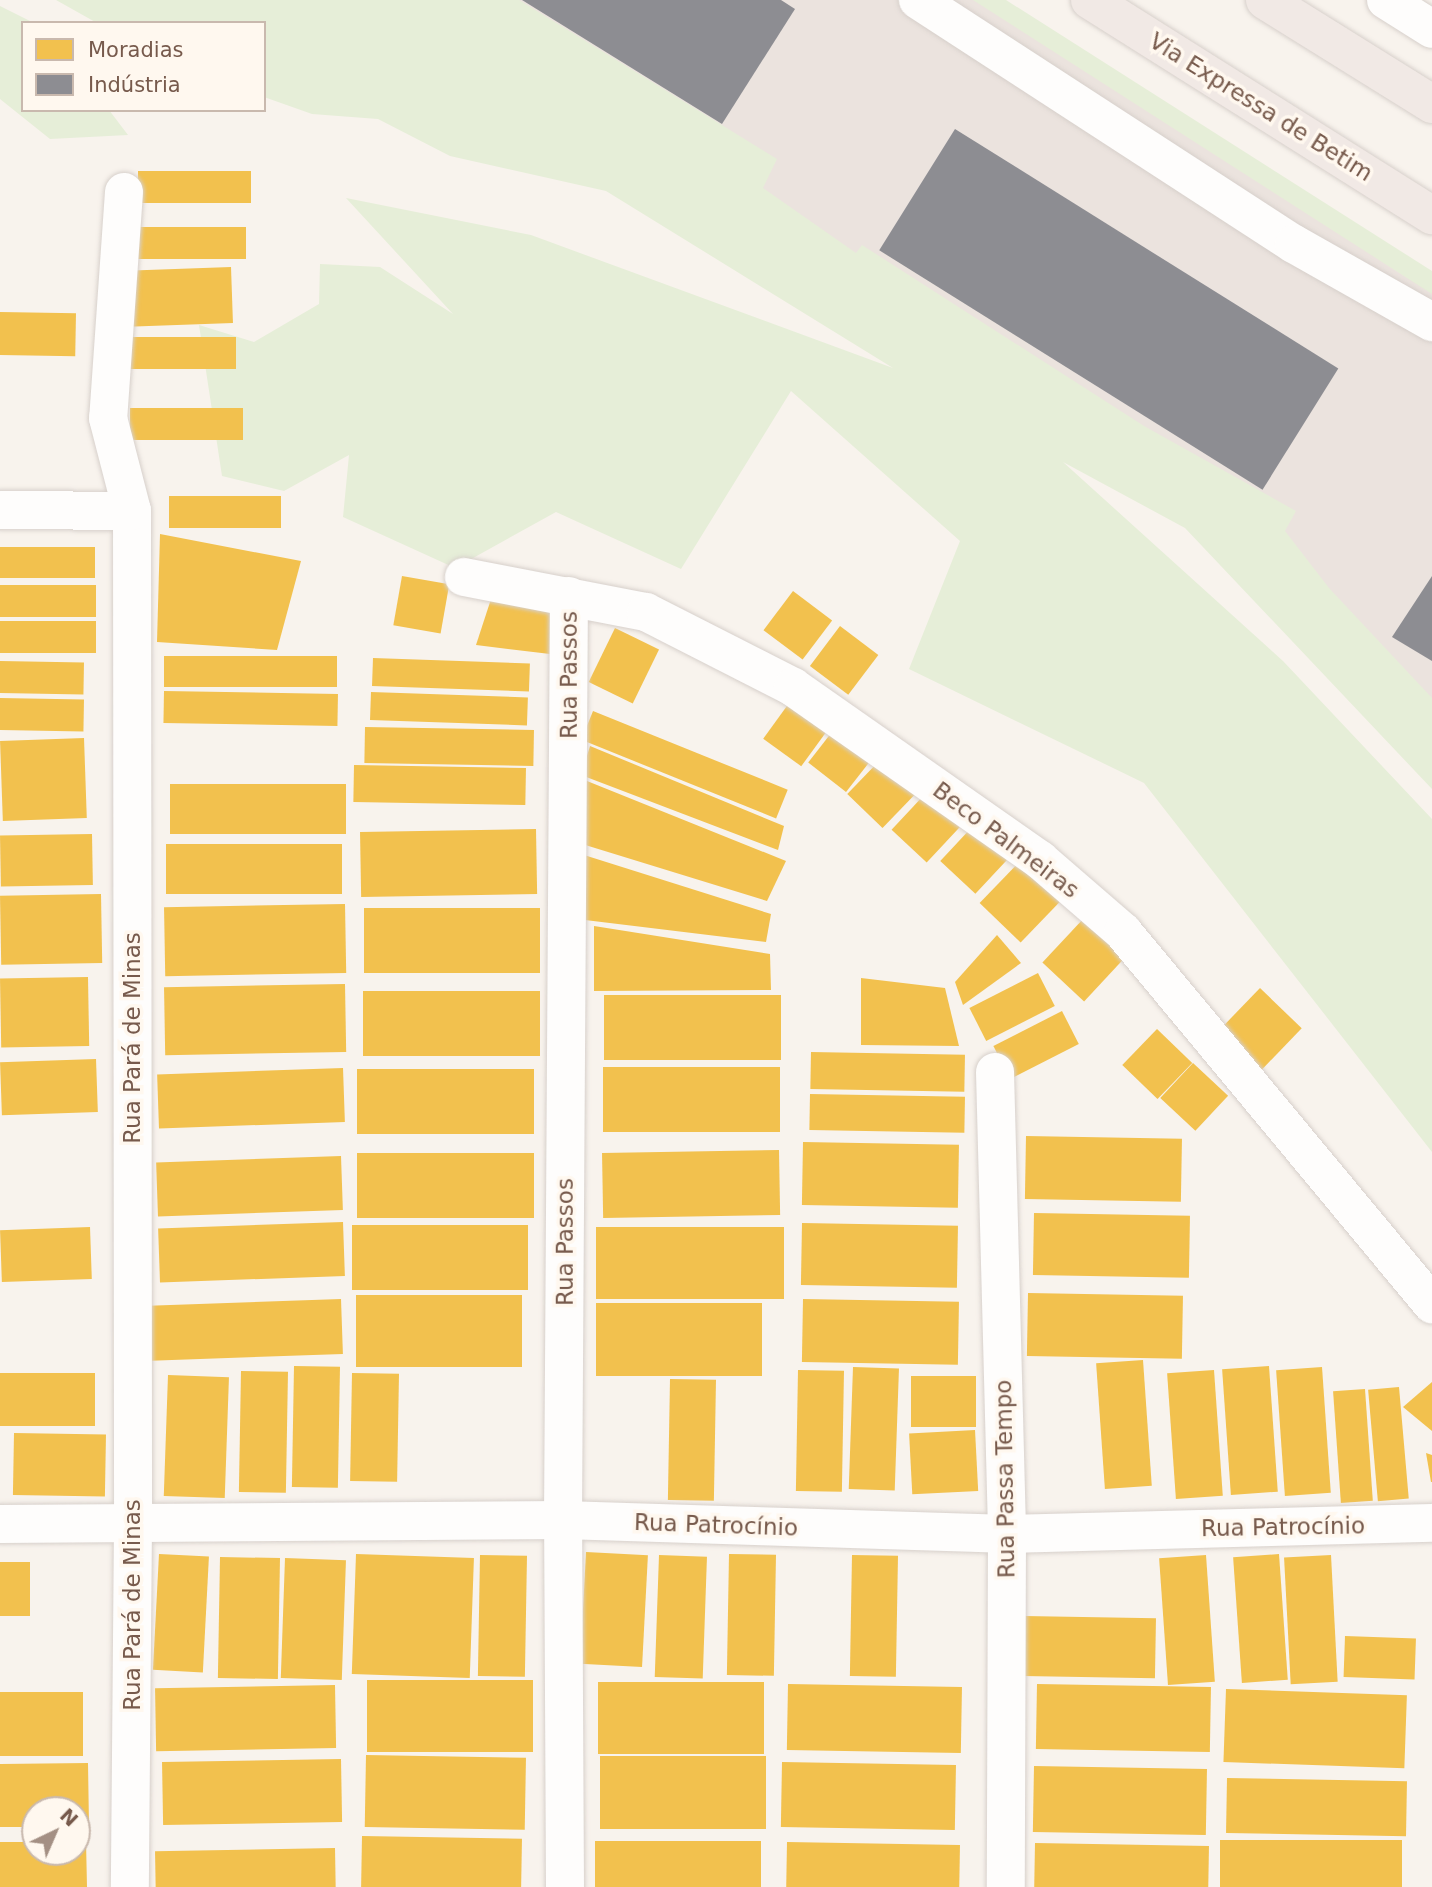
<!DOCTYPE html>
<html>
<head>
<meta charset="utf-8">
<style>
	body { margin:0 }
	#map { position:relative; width:1432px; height:1887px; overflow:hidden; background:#f8f3ed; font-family:"DejaVu Sans",sans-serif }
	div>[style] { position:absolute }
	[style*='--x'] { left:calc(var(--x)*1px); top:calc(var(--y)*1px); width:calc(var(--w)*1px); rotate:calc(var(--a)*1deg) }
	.industrial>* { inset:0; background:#ebe3de }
	.green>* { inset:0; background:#e6eed8 }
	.homes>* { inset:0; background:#f2c14e; transform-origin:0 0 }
	.industry>* { inset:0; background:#8d8d92; transform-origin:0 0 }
	.roads { filter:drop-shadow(0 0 2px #d7d0cb) drop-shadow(0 0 2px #d7d0cb) }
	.minor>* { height:38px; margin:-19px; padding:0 19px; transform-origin:19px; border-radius:19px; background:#fefdfc }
	.highway>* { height:38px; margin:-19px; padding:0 19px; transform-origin:19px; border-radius:19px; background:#f1e9e5 }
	span { translate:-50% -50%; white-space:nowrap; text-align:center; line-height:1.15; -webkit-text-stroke:7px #fff8ef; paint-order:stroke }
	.street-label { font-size:23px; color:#775a4c }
	.legend { position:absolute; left:21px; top:21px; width:245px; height:91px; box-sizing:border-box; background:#fff8ef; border:2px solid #c9b9ae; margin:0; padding:9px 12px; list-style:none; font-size:21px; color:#775a4c }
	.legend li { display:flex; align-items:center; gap:14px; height:35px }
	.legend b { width:35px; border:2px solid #c9b9ae }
	.north { position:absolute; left:21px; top:1796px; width:70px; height:70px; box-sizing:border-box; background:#fff8ef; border:2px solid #c9b9ae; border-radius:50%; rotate:44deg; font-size:19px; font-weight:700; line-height:28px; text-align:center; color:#775a4c }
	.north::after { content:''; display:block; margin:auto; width:24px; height:32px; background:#a49084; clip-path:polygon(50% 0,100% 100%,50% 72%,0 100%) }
</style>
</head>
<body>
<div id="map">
	<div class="industrial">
		<div style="clip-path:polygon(124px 0,985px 0,1432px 280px,1432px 720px,1091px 418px,264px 23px)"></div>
	</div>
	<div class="green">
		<div style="clip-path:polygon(56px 0,519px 0,777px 159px,763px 188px,856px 253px,862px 245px,1144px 426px,1296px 511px,1285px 531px,1329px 588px,1432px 698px,1432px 789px,1185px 528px,1063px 462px,1283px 661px,1432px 819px,1432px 1152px,1144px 783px,909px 669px,960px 541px,791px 391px,681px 569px,556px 512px,455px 568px,343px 517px,349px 455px,284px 491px,222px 476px,199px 325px,254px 342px,319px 304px,320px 264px,380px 267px,453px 314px,346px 198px,531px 235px,893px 368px,606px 191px,450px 156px,378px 119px,312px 114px,264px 97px,264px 23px,97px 23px)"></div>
		<div style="clip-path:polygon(973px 0,1006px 0,1432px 271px,1432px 294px)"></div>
		<div style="clip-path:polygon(0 6px,34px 23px,23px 23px,23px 110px,109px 110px,128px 135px,50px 139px,0 99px)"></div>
	</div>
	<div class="homes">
		<div style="left:251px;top:171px;width:32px;height:113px;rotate:90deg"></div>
		<div style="left:246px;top:227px;width:32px;height:113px;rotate:90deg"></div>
		<div style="left:231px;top:267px;width:56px;height:105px;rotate:88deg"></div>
		<div style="left:0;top:312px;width:76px;height:43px;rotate:1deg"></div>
		<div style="left:124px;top:337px;width:112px;height:32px"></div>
		<div style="left:130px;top:408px;width:113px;height:32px"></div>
		<div style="left:169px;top:496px;width:112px;height:32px"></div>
		<div style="clip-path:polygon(160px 534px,301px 561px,277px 650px,157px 642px)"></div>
		<div style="left:0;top:547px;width:95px;height:31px"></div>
		<div style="left:402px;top:576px;width:48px;height:50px;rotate:10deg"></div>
		<div style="left:0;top:585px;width:96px;height:32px"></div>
		<div style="left:793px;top:591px;width:49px;height:49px;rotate:37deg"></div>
		<div style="clip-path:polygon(492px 596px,558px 609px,550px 654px,476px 645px)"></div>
		<div style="left:0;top:621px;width:96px;height:32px"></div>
		<div style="left:840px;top:626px;width:48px;height:50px;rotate:37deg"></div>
		<div style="left:615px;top:628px;width:49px;height:60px;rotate:26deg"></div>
		<div style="left:164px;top:656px;width:173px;height:31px"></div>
		<div style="left:373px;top:658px;width:157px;height:28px;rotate:2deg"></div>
		<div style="left:0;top:661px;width:84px;height:32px;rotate:1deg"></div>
		<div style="left:164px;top:691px;width:174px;height:32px;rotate:1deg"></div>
		<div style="left:371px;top:692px;width:157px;height:28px;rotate:2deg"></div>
		<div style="left:0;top:698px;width:84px;height:32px;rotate:1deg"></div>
		<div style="left:792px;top:699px;width:47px;height:49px;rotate:36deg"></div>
		<div style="left:593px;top:711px;width:210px;height:31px;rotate:22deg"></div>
		<div style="left:839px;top:723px;width:48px;height:50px;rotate:38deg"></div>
		<div style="left:365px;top:727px;width:169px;height:36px;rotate:1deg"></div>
		<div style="left:84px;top:738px;width:80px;height:84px;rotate:88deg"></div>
		<div style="clip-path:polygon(590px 746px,784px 826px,778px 850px,581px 775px)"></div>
		<div style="left:882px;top:758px;width:49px;height:50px;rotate:44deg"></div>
		<div style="left:354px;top:765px;width:172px;height:37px;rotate:1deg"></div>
		<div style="clip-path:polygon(582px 779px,786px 861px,767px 901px,582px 844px)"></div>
		<div style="left:346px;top:784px;width:50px;height:176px;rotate:90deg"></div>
		<div style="left:925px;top:794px;width:48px;height:49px;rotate:43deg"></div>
		<div style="left:973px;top:826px;width:48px;height:48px;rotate:43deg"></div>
		<div style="left:536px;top:829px;width:65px;height:176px;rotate:89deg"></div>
		<div style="left:92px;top:834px;width:51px;height:92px;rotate:89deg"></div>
		<div style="left:342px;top:844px;width:50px;height:176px;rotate:90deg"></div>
		<div style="clip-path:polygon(584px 855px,771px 914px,766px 942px,585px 920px)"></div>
		<div style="left:1022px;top:859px;width:57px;height:61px;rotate:44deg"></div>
		<div style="left:101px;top:894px;width:69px;height:101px;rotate:89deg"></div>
		<div style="left:345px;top:904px;width:69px;height:181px;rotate:89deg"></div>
		<div style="left:364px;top:908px;width:176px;height:65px"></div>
		<div style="left:1084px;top:918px;width:57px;height:61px;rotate:43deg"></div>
		<div style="clip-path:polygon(594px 926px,770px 954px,771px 990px,594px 991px)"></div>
		<div style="clip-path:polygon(997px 935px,1021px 963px,963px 1005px,955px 982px)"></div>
		<div style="left:1038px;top:973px;width:37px;height:77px;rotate:63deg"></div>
		<div style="left:88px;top:977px;width:69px;height:88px;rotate:89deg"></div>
		<div style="clip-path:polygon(861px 978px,945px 988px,959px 1046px,861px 1045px)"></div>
		<div style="left:345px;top:984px;width:68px;height:181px;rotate:89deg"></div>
		<div style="left:1260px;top:988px;width:58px;height:61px;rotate:44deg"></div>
		<div style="left:540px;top:991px;width:65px;height:177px;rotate:90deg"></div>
		<div style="left:781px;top:995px;width:65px;height:177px;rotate:90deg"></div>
		<div style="left:1062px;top:1011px;width:37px;height:77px;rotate:63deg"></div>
		<div style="left:1157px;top:1029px;width:49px;height:50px;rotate:44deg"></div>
		<div style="left:811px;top:1052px;width:154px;height:37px;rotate:1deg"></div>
		<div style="left:96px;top:1059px;width:53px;height:96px;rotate:88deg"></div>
		<div style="left:1193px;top:1063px;width:48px;height:48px;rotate:43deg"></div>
		<div style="left:780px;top:1067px;width:65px;height:177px;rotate:90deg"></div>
		<div style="left:343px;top:1068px;width:54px;height:186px;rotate:88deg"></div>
		<div style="left:534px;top:1069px;width:65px;height:177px;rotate:90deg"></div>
		<div style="left:810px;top:1094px;width:155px;height:36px;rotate:1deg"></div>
		<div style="left:1026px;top:1136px;width:156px;height:63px;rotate:1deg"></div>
		<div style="left:803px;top:1142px;width:156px;height:63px;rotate:1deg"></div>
		<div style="left:779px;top:1150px;width:65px;height:177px;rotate:89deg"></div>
		<div style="left:357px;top:1153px;width:177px;height:65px"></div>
		<div style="left:341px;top:1156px;width:54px;height:185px;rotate:88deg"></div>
		<div style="left:1034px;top:1213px;width:156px;height:62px;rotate:1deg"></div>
		<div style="left:343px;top:1222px;width:54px;height:185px;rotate:88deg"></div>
		<div style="left:802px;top:1223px;width:156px;height:62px;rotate:1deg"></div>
		<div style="left:352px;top:1225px;width:176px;height:65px"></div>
		<div style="left:90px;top:1227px;width:52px;height:90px;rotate:88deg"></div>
		<div style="left:596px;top:1227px;width:188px;height:72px"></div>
		<div style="left:1028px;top:1293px;width:155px;height:63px;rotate:1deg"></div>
		<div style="left:356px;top:1295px;width:166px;height:72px"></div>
		<div style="left:341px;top:1299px;width:55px;height:192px;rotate:88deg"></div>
		<div style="left:803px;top:1299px;width:156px;height:63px;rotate:1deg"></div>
		<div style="left:596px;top:1303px;width:166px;height:73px"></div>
		<div style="left:1143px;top:1360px;width:126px;height:47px;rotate:86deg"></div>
		<div style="left:294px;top:1366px;width:46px;height:121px;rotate:1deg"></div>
		<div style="left:1269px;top:1366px;width:126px;height:47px;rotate:86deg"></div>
		<div style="left:853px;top:1367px;width:46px;height:122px;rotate:2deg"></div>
		<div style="left:1322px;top:1367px;width:126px;height:46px;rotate:86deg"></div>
		<div style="left:798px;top:1370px;width:46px;height:121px;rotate:1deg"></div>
		<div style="left:1214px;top:1370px;width:126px;height:47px;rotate:86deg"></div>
		<div style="left:241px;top:1371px;width:47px;height:121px;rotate:1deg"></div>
		<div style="left:0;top:1373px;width:95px;height:53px"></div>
		<div style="left:352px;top:1373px;width:47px;height:108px;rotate:1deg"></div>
		<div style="left:168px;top:1375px;width:61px;height:121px;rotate:2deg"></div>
		<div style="left:911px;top:1376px;width:65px;height:51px"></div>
		<div style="left:670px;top:1379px;width:46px;height:121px;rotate:1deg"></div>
		<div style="clip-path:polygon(1432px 1382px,1432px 1431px,1403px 1407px)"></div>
		<div style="left:1399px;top:1387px;width:112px;height:31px;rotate:85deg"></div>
		<div style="left:1365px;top:1389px;width:112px;height:32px;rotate:86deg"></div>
		<div style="left:975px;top:1430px;width:61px;height:66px;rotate:87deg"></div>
		<div style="left:14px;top:1433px;width:92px;height:62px;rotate:1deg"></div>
		<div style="clip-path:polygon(1426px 1453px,1432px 1455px,1432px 1482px,1431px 1482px)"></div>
		<div style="left:586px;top:1552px;width:62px;height:112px;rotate:3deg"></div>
		<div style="left:159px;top:1554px;width:50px;height:116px;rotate:3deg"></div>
		<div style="left:356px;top:1554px;width:118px;height:120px;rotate:2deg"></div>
		<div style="left:729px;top:1554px;width:47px;height:121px;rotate:1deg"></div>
		<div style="left:1279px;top:1554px;width:126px;height:46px;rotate:86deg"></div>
		<div style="left:480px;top:1555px;width:47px;height:121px;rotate:1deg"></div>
		<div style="left:659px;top:1555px;width:48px;height:122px;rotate:2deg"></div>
		<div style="left:852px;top:1555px;width:46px;height:121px;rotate:1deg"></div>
		<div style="left:1206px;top:1555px;width:127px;height:47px;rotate:86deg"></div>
		<div style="left:1331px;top:1555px;width:127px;height:47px;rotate:87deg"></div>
		<div style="left:220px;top:1557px;width:60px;height:121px;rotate:1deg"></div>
		<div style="left:285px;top:1558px;width:61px;height:120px;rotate:2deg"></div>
		<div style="left:0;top:1562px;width:30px;height:54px"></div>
		<div style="left:1024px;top:1616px;width:132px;height:60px;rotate:1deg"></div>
		<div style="left:1345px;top:1636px;width:71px;height:41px;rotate:2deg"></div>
		<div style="left:367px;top:1680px;width:166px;height:72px"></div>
		<div style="left:598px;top:1682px;width:166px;height:72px"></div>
		<div style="left:788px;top:1684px;width:174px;height:66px;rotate:1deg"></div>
		<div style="left:1037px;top:1684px;width:174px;height:65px;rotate:1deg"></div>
		<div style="left:335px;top:1685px;width:63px;height:180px;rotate:89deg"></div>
		<div style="left:1226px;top:1689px;width:181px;height:73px;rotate:2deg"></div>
		<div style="left:0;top:1692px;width:83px;height:64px"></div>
		<div style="left:366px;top:1755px;width:160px;height:72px;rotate:1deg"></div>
		<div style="left:600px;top:1756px;width:166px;height:73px"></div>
		<div style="left:341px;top:1759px;width:63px;height:179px;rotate:89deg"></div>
		<div style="left:782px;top:1762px;width:174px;height:65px;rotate:1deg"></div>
		<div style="clip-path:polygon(88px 1763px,89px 1826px,77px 1826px,77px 1810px,35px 1810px,35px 1827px,0 1827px,0 1764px)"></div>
		<div style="left:1034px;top:1766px;width:173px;height:66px;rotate:1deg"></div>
		<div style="left:1227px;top:1778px;width:180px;height:55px;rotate:1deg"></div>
		<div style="left:362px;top:1836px;width:160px;height:51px;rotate:1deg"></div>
		<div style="left:1220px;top:1840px;width:182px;height:47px"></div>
		<div style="clip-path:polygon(86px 1841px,87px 1887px,0 1887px,0 1842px,35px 1842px,35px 1852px,77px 1852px,77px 1842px)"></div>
		<div style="left:595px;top:1841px;width:166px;height:46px"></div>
		<div style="left:787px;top:1842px;width:173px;height:45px;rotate:1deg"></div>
		<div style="left:1035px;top:1843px;width:174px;height:44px;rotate:1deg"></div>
		<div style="left:335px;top:1848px;width:39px;height:180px;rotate:89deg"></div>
	</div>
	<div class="industry">
		<div style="clip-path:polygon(522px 0,781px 0,795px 9px,722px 124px)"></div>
		<div style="left:955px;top:129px;width:452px;height:143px;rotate:32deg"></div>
		<div style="clip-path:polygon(1432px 576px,1432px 661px,1392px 637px)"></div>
	</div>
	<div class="roads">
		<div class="minor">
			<div style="--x:918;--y:0;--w:448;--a:33"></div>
			<div style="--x:1294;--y:244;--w:159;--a:29.5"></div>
			<div style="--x:1386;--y:0;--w:54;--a:32.2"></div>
			<div style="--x:124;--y:192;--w:227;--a:94"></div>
			<div style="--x:108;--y:418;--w:96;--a:75.5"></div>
			<div style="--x:132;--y:511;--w:1013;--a:89.94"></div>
			<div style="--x:133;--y:1524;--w:363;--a:90.5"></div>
			<div style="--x:0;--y:510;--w:132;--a:0.4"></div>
			<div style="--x:464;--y:577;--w:185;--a:10.9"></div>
			<div style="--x:646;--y:612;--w:165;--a:27"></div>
			<div style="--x:793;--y:687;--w:302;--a:35"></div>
			<div style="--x:1040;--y:860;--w:110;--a:40.9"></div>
			<div style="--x:1123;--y:932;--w:484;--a:50.3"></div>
			<div style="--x:995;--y:1072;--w:462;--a:88.5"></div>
			<div style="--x:1007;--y:1534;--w:353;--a:90.2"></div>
			<div style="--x:0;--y:1524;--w:563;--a:-0.41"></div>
			<div style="--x:563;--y:1520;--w:444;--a:1.8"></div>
			<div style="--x:1007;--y:1534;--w:425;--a:-1.5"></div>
			<div style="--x:565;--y:1887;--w:367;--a:-90.3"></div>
			<div style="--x:563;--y:1520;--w:924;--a:-89.63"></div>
		</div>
		<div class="highway">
			<div style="--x:1090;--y:0;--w:404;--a:32.2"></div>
			<div style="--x:1265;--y:0;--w:197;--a:31.9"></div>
		</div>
	</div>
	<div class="street-label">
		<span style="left:1261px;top:107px;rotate:32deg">Via Expressa de Betim</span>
		<span style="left:569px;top:675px;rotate:-90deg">Rua Passos</span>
		<span style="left:1006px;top:840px;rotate:37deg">Beco Palmeiras</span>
		<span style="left:132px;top:1038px;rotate:-90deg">Rua Pará de Minas</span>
		<span style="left:565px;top:1242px;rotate:-90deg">Rua Passos</span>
		<span style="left:1005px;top:1479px;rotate:-91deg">Rua Passa Tempo</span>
		<span style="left:716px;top:1525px;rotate:2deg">Rua Patrocínio</span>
		<span style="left:1283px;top:1527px;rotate:-1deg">Rua Patrocínio</span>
		<span style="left:132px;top:1605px;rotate:-90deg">Rua Pará de Minas</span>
	</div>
	<ul class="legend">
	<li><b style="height:19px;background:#f2c14e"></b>Moradias</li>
	<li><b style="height:19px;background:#8d8d92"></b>Indústria</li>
	</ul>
	<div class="north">N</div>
</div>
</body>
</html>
